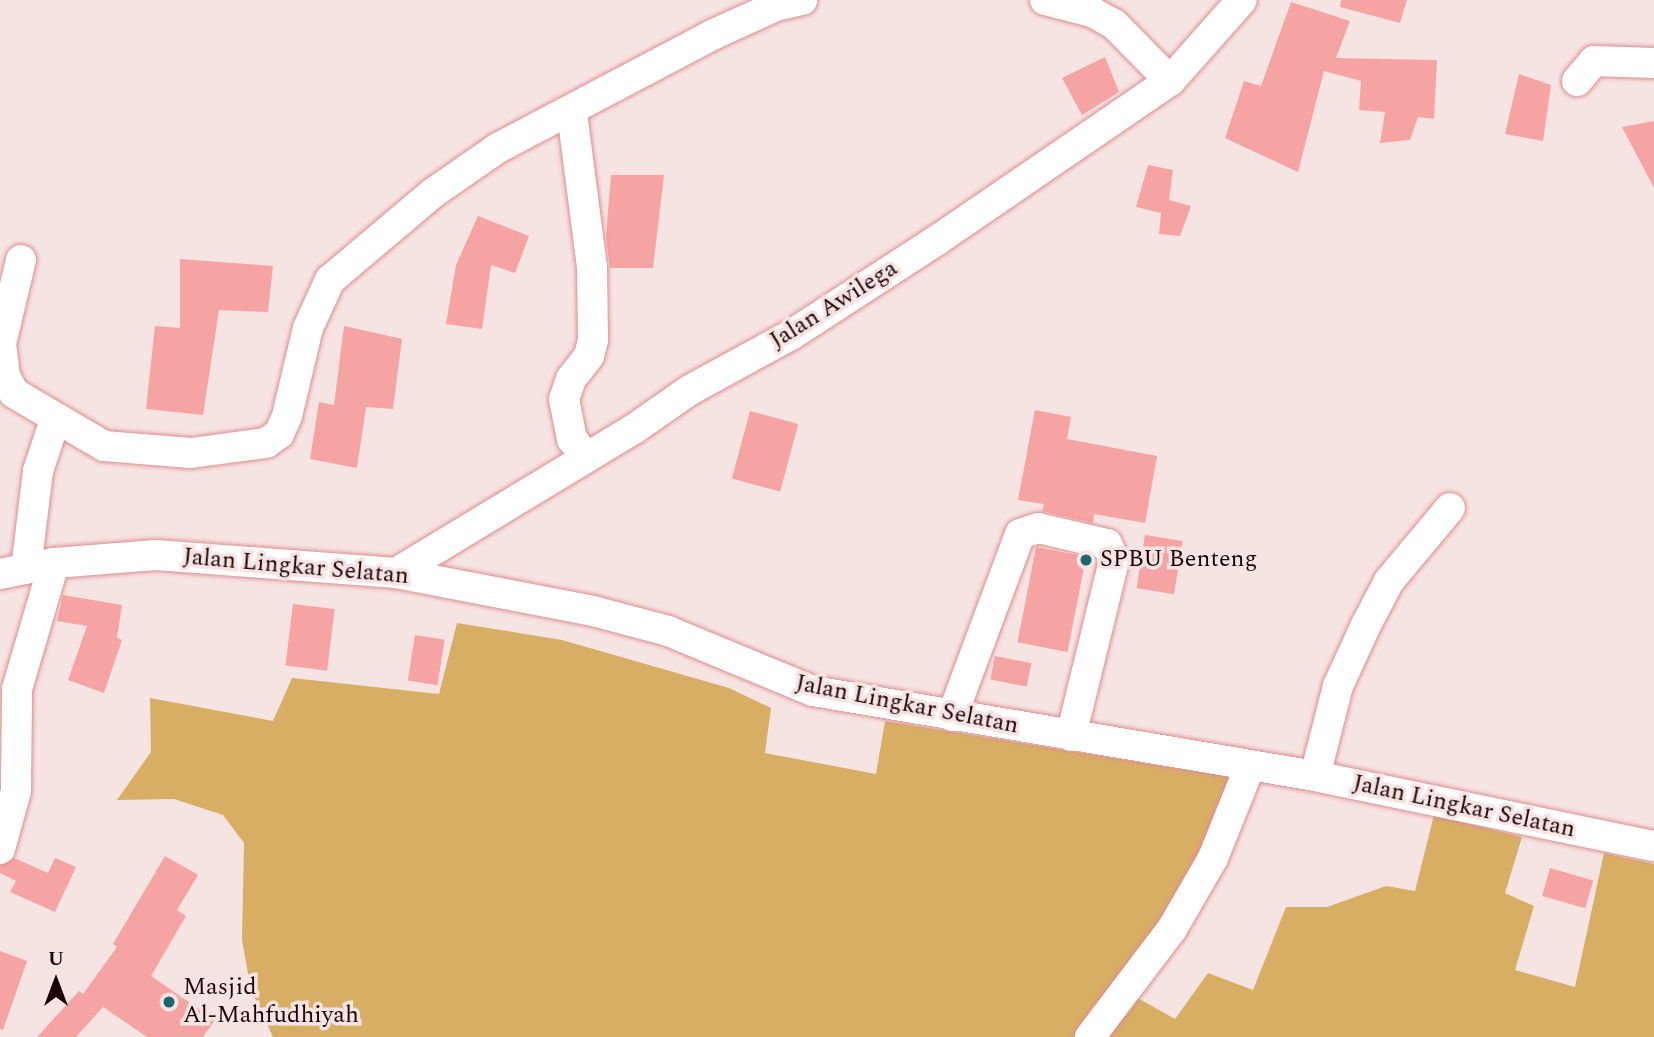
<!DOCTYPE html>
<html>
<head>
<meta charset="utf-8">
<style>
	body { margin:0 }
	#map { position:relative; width:1654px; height:1037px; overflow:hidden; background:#f6e4e3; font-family:Spectral,serif }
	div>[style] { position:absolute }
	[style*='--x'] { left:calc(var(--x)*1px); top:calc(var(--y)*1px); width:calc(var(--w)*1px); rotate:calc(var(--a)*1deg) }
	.forest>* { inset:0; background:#d8ae65 }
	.building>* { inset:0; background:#f6a3a3; transform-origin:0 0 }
	.roads { filter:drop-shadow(0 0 2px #de8d8d) drop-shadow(0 0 2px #de8d8d) }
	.minor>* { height:30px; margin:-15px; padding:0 15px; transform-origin:15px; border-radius:15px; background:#fff }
	.dots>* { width:19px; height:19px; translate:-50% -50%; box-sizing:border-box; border:4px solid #f6e4e3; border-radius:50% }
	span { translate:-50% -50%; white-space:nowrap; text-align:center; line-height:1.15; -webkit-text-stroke:7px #f6e4e3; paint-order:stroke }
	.street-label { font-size:24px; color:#1d0305 }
	.poi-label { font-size:24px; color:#1d0305 }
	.left { translate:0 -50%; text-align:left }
	.north { position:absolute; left:21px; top:946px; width:70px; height:70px; -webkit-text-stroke:5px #f6e4e3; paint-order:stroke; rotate:0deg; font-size:19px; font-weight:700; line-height:28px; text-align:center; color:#1d0305 }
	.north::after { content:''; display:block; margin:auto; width:24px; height:32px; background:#1d0305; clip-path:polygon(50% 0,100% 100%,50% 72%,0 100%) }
</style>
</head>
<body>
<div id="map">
	<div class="forest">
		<div style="clip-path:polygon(457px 623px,562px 640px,729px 688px,771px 708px,765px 753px,876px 774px,885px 721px,1236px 778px,1160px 931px,1118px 987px,1175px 1019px,1208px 973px,1253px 990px,1286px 907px,1327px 907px,1386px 886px,1415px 891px,1434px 815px,1522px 837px,1505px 893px,1534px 906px,1515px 970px,1575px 987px,1604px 853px,1654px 864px,1654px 1037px,273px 1037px,251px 990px,242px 940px,244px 843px,223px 815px,174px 799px,117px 800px,151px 752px,150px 698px,273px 721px,292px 678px,439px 694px)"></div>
	</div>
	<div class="building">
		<div style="clip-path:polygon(1341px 0,1407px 0,1400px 23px,1340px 7px)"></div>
		<div style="clip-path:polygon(1291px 2px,1350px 21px,1336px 58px,1437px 60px,1434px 119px,1418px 117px,1410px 140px,1380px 143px,1385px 112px,1359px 110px,1361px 81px,1324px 71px,1298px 172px,1225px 138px,1244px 81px,1261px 86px)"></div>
		<div style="clip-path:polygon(1105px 57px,1119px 92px,1082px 115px,1062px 78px)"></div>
		<div style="clip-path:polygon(1519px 74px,1551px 85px,1543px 141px,1505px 134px)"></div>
		<div style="clip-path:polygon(1654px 121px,1654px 188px,1622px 127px)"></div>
		<div style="clip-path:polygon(1148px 165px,1173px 170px,1169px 200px,1191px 206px,1180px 236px,1159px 234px,1161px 213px,1136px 207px)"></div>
		<div style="clip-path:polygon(611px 175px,664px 175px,653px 268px,610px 268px,606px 236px)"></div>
		<div style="clip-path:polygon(478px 216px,529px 236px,515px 273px,491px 265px,482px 329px,446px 324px,456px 265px)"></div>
		<div style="clip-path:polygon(180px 259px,273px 266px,268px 312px,219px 310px,203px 415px,146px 409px,155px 326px,180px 328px)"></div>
		<div style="clip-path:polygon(344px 326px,402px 339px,393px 409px,366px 407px,357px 468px,310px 459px,319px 402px,334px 405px)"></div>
		<div style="clip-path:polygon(1035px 410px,1071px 417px,1067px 439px,1157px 456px,1145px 523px,1094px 514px,1093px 523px,1042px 511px,1044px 504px,1018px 500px)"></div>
		<div style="left:750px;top:411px;width:50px;height:70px;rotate:15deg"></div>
		<div style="left:1145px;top:535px;width:38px;height:54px;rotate:9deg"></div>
		<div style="left:1036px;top:547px;width:51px;height:97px;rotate:11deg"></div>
		<div style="clip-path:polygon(63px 595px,122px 605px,117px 638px,122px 640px,104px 693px,68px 680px,87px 626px,57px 621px)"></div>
		<div style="left:293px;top:604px;width:42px;height:62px;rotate:7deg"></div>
		<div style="left:415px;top:635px;width:30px;height:46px;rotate:9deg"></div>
		<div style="left:995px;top:656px;width:37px;height:24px;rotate:11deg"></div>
		<div style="clip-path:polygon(165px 856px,198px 875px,177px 910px,186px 916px,151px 976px,215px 1020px,203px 1037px,147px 1037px,103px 1007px,76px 1037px,37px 1037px,79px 991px,83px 994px,117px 947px,113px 944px)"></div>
		<div style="clip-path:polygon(14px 858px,48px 873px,55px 858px,76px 867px,55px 912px,10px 892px,16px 881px,0 873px,0 866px)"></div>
		<div style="left:1550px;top:868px;width:45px;height:29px;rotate:16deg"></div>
		<div style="clip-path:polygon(0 951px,27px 961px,3px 1030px,0 1029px)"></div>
	</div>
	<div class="roads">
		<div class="minor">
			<div style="--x:1045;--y:0;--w:49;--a:14.3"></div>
			<div style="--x:1092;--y:12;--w:25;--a:29"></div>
			<div style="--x:1114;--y:24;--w:80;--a:45.5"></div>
			<div style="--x:1577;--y:81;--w:26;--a:-50"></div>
			<div style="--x:1594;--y:61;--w:60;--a:1.9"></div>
			<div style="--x:572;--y:113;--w:154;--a:82.6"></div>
			<div style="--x:592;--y:266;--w:74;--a:89.2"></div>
			<div style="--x:593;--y:340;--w:16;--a:104"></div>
			<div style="--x:589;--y:356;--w:29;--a:128"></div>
			<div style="--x:571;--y:379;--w:21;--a:109"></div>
			<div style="--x:564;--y:399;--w:41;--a:78.7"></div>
			<div style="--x:572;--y:439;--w:23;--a:52"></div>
			<div style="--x:21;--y:260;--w:85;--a:103.5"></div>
			<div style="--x:1;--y:343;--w:33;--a:83"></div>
			<div style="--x:5;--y:376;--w:19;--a:62"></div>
			<div style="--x:14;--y:393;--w:104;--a:30.5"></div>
			<div style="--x:104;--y:446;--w:87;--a:4.6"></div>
			<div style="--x:191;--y:453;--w:76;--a:-7.6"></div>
			<div style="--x:266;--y:443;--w:16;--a:-35"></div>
			<div style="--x:279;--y:434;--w:20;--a:-66"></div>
			<div style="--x:287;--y:416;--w:90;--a:-76.6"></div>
			<div style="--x:308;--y:328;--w:53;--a:-65.4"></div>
			<div style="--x:330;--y:280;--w:135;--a:-40.2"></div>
			<div style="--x:433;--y:193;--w:79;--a:-34.7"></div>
			<div style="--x:498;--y:148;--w:242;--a:-27.8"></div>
			<div style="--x:712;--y:35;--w:70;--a:-24.4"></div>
			<div style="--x:776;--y:6;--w:27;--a:-13"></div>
			<div style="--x:26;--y:569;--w:99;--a:-83"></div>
			<div style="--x:38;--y:471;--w:54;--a:-71.6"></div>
			<div style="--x:396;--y:573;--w:278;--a:-31.2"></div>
			<div style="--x:634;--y:429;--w:68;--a:-34.9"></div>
			<div style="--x:690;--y:390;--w:115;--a:-28.6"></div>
			<div style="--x:791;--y:335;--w:173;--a:-33"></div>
			<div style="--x:936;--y:241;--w:283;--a:-34.4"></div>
			<div style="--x:1170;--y:81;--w:108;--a:-48.4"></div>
			<div style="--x:0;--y:574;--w:55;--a:-11.5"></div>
			<div style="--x:54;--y:563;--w:102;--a:-4.5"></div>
			<div style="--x:156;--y:555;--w:241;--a:4.3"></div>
			<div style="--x:396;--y:573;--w:201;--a:10.9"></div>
			<div style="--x:593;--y:611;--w:78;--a:14.9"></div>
			<div style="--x:668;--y:631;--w:157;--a:22.5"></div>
			<div style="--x:813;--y:691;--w:509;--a:9.61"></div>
			<div style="--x:1315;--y:776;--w:346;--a:11.7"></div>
			<div style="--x:952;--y:716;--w:194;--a:-69.5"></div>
			<div style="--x:1020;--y:534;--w:19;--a:-18"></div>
			<div style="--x:1038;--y:528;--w:71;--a:13.1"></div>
			<div style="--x:1107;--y:544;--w:10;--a:66"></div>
			<div style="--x:1111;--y:553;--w:12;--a:81"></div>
			<div style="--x:1113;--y:565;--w:176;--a:103.8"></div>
			<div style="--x:1315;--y:776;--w:93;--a:-75.7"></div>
			<div style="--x:1338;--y:686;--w:65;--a:-65.4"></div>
			<div style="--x:1365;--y:627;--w:52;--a:-62.4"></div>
			<div style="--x:1389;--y:581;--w:95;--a:-50.1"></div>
			<div style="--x:0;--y:849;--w:60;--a:-74.6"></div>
			<div style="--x:16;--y:791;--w:102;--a:-89.4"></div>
			<div style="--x:17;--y:689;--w:131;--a:-73.6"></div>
			<div style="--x:1090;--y:1037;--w:136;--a:-52.8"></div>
			<div style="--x:1172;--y:929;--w:82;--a:-60"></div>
			<div style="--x:1213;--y:858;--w:99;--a:-68.1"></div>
		</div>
	</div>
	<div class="dots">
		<div style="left:1086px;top:560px;background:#1b686c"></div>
		<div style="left:169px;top:1002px;background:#1b686c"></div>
	</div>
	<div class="street-label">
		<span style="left:834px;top:305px;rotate:-32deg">Jalan Awilega</span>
		<span style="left:296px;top:567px;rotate:5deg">Jalan Lingkar Selatan</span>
		<span style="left:907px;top:705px;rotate:11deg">Jalan Lingkar Selatan</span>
		<span style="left:1464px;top:807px;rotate:12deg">Jalan Lingkar Selatan</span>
	</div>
	<div class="poi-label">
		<span class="left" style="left:1100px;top:560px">SPBU Benteng</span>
		<span class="left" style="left:183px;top:1002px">Masjid<br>Al-Mahfudhiyah</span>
	</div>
	<div class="north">U</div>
</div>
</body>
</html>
